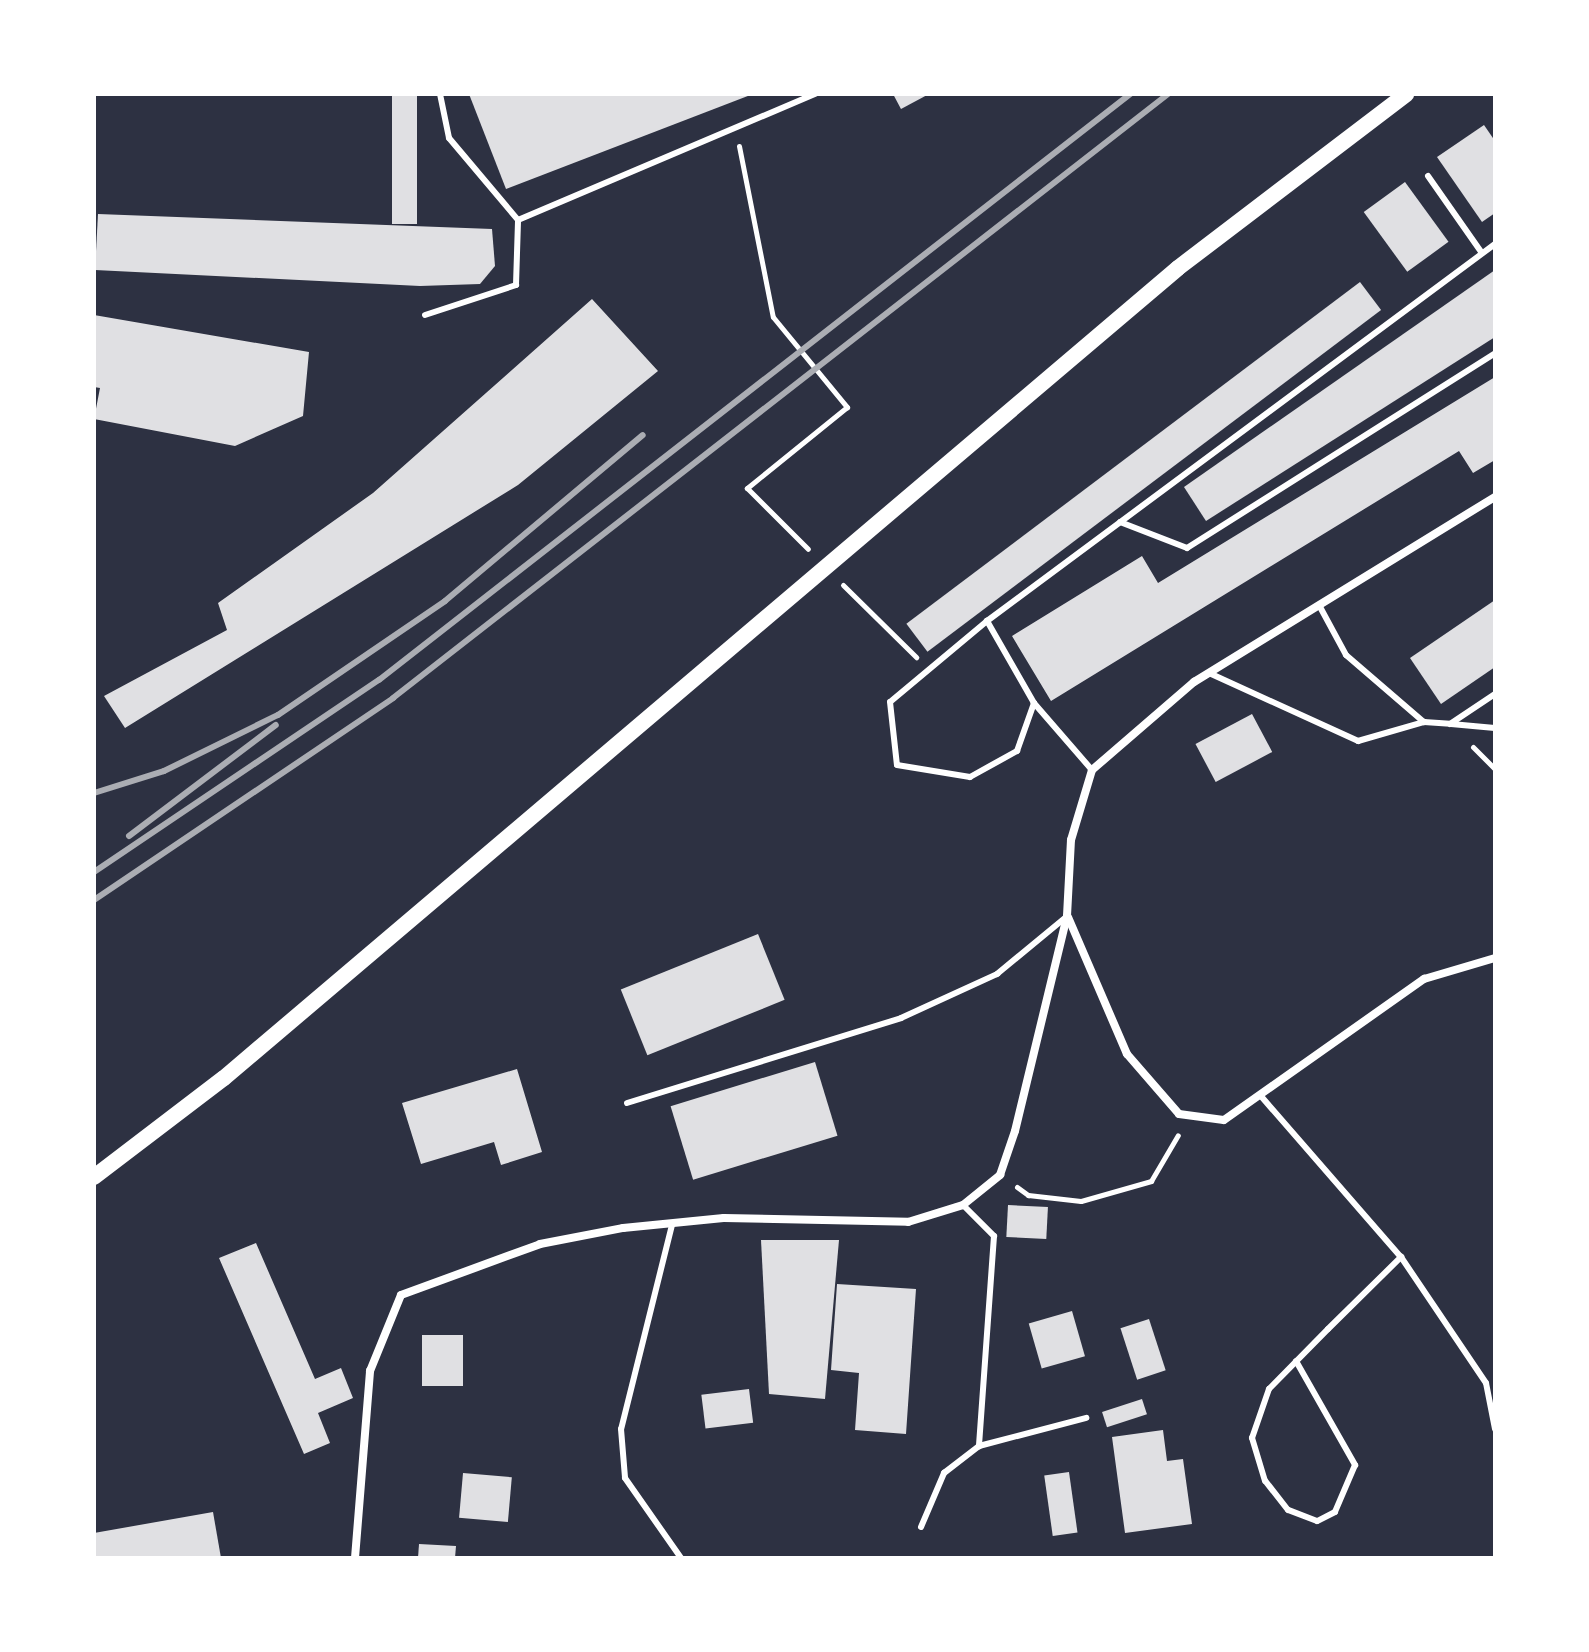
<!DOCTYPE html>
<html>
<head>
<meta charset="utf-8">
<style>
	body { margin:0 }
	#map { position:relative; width:1589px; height:1652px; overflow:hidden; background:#2d3142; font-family:Literata,serif }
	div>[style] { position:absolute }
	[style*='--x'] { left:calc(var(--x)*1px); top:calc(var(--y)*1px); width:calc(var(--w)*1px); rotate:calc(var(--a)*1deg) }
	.building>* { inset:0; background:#e0e0e3; transform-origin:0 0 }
	.path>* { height:5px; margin:-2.5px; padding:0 2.5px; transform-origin:2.5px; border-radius:2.5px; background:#fff }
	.service>* { height:6px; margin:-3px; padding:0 3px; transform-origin:3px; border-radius:3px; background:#fff }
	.minor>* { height:8px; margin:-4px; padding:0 4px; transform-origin:4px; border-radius:4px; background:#fff }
	.secondary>* { height:16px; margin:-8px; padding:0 8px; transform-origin:8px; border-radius:8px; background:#fff }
	.rail>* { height:6px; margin:-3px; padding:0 3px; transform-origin:3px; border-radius:3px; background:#abadb3 }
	span { translate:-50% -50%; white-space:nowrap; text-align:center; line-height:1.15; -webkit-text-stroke:8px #fff; paint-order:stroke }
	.frame { position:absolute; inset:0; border:96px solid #fff; pointer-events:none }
</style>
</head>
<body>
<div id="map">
	<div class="building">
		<div style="left:392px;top:94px;width:25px;height:130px"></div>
		<div style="clip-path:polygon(469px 94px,753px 94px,506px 189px)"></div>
		<div style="clip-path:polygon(893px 94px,929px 94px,901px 109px)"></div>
		<div style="clip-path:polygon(1484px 125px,1495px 141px,1495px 213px,1482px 222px,1437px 157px)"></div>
		<div style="left:1405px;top:182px;width:74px;height:51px;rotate:54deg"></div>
		<div style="clip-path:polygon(98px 214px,492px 229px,495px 266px,480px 284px,420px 286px,95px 270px)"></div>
		<div style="clip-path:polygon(1495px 270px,1495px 337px,1206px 521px,1184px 487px)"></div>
		<div style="left:1360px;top:282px;width:35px;height:568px;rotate:53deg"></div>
		<div style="clip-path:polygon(592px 299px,658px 371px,518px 485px,125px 728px,104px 696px,227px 630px,218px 603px,373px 493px)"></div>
		<div style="clip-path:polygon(94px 315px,309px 352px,303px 416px,235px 446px,94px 419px,100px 388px,94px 387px)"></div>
		<div style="clip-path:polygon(1495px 377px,1495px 460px,1473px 473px,1459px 451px,1051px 701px,1012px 636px,1142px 556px,1158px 583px)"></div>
		<div style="clip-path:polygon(1495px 600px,1495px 667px,1441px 704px,1410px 658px)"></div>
		<div style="left:1252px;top:714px;width:43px;height:64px;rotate:62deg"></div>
		<div style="left:758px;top:934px;width:71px;height:148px;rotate:68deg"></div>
		<div style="left:815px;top:1062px;width:77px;height:151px;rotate:73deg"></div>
		<div style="clip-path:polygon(517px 1069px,542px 1152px,501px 1165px,494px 1142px,421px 1164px,402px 1103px)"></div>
		<div style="left:1008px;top:1205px;width:40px;height:32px;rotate:3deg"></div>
		<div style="clip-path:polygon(761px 1240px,839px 1240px,825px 1399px,769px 1394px)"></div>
		<div style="clip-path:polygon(256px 1243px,315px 1379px,341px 1368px,353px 1398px,318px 1413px,330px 1443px,304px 1454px,219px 1258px)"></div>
		<div style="clip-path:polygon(837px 1284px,916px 1289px,906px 1434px,855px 1430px,859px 1373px,831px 1370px)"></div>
		<div style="left:1072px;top:1311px;width:47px;height:45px;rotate:74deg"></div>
		<div style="left:1149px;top:1319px;width:54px;height:30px;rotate:72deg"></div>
		<div style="left:422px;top:1335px;width:41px;height:51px"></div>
		<div style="left:749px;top:1389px;width:34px;height:48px;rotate:83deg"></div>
		<div style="left:1142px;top:1399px;width:16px;height:42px;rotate:72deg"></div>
		<div style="clip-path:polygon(1163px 1430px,1167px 1461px,1183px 1459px,1192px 1524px,1125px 1533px,1112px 1437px)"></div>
		<div style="left:1069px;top:1472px;width:61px;height:25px;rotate:82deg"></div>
		<div style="left:463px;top:1473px;width:49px;height:45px;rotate:5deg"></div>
		<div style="clip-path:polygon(213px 1512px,221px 1558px,94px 1558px,94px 1533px)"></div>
		<div style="clip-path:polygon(419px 1544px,456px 1546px,455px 1558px,418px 1558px)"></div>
	</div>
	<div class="path">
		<div style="--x:739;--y:146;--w:174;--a:78.8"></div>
		<div style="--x:773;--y:317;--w:117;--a:50.6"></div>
		<div style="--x:847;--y:407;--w:129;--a:141"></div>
		<div style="--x:747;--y:488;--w:86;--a:45"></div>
		<div style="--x:843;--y:585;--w:103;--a:44.6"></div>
		<div style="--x:1473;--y:747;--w:31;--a:45"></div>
		<div style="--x:1017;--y:1187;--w:14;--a:36"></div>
		<div style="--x:1028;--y:1195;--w:53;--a:6.5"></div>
		<div style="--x:1081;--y:1201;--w:73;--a:-15.9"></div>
		<div style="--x:1151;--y:1181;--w:53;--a:-59.6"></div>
	</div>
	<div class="service">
		<div style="--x:440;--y:94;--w:45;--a:78.4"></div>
		<div style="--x:449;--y:138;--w:107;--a:49.9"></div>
		<div style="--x:1428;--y:176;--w:94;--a:55"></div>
		<div style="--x:425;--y:315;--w:96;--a:-18.2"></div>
		<div style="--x:516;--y:285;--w:65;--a:-88.2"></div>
		<div style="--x:518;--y:220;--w:323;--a:-23"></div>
		<div style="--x:1120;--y:522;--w:72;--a:21.2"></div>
		<div style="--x:1187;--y:548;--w:365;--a:-32.3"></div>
		<div style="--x:1319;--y:605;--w:57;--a:61.6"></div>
		<div style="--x:1346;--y:655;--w:103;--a:40.7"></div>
		<div style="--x:1424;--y:722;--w:26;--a:4"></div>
		<div style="--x:1450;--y:724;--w:54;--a:-33.7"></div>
		<div style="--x:987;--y:621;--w:126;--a:140.1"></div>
		<div style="--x:890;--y:702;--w:63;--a:83.7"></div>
		<div style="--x:897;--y:765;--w:74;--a:9.3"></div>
		<div style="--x:970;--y:777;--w:54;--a:-29"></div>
		<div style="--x:1017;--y:751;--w:51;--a:-70.5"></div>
		<div style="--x:1209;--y:673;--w:164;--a:24.5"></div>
		<div style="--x:1358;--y:741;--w:69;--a:-16.1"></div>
		<div style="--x:1451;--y:724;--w:44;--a:5.2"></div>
		<div style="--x:1092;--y:770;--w:89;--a:-130.9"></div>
		<div style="--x:1034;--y:703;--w:95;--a:-119.8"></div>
		<div style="--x:987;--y:621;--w:633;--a:-36.58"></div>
		<div style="--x:1260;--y:1095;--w:215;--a:49"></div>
		<div style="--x:1401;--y:1257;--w:152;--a:56"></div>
		<div style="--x:1486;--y:1383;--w:47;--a:78.9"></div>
		<div style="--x:627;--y:1103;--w:287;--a:-17.2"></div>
		<div style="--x:901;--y:1018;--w:106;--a:-24.6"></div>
		<div style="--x:997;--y:974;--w:88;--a:-39.5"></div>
		<div style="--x:963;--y:1205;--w:44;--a:45"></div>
		<div style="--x:994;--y:1236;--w:211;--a:94.1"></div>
		<div style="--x:672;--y:1225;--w:210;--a:104"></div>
		<div style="--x:621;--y:1429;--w:49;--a:85.3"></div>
		<div style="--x:625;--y:1478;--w:98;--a:55"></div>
		<div style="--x:1296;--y:1361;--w:120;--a:60.4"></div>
		<div style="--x:1355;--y:1465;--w:51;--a:113.1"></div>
		<div style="--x:1335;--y:1512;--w:20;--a:153"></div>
		<div style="--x:1317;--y:1521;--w:31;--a:-159"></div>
		<div style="--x:1288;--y:1510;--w:37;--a:-128"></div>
		<div style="--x:1265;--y:1481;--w:45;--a:-106.8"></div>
		<div style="--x:1252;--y:1438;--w:52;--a:-70.9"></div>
		<div style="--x:1269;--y:1389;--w:84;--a:-45.5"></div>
		<div style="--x:1328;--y:1329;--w:103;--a:-44.6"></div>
		<div style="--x:921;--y:1527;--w:59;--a:-66.9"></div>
		<div style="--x:944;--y:1473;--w:44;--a:-37.6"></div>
		<div style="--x:979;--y:1446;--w:111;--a:-14.7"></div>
	</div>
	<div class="minor">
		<div style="--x:1068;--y:917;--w:149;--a:66.7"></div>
		<div style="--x:1127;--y:1054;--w:79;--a:49.1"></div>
		<div style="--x:1179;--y:1114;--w:45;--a:7.6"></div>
		<div style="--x:1224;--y:1120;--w:245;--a:-35.2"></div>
		<div style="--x:1424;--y:979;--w:74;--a:-16.5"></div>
		<div style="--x:355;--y:1558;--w:188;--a:-85.4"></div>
		<div style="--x:370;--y:1371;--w:82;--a:-67.8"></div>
		<div style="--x:401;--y:1295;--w:148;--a:-20.1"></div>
		<div style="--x:540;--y:1244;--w:85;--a:-10.9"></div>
		<div style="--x:623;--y:1228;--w:101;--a:-5.7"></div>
		<div style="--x:724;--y:1218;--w:184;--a:1.2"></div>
		<div style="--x:908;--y:1222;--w:58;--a:-17.2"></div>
		<div style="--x:963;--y:1205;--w:48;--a:-39"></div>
		<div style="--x:1000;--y:1175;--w:46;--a:-71.2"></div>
		<div style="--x:1015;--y:1131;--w:221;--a:-76.4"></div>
		<div style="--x:1067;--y:916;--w:76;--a:-87"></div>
		<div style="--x:1071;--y:840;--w:73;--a:-73.3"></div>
		<div style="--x:1092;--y:770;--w:135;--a:-40.8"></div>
		<div style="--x:1194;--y:682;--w:353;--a:-31.6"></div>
	</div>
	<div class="secondary">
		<div style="--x:94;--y:1177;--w:163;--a:-37.3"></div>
		<div style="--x:224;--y:1078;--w:1251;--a:-40.33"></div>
		<div style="--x:1178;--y:268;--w:287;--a:-37.3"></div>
	</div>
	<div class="rail">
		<div style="--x:94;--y:793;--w:73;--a:-17.4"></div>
		<div style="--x:164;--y:771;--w:127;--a:-26.2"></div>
		<div style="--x:278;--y:715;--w:202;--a:-34.3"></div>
		<div style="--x:445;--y:601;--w:258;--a:-40"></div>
		<div style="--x:129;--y:836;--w:184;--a:-37.1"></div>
		<div style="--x:94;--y:872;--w:344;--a:-34"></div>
		<div style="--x:379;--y:680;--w:953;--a:-37.96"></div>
		<div style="--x:94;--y:900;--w:361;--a:-34"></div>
		<div style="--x:393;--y:698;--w:983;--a:-37.93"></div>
	</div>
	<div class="frame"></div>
</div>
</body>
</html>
